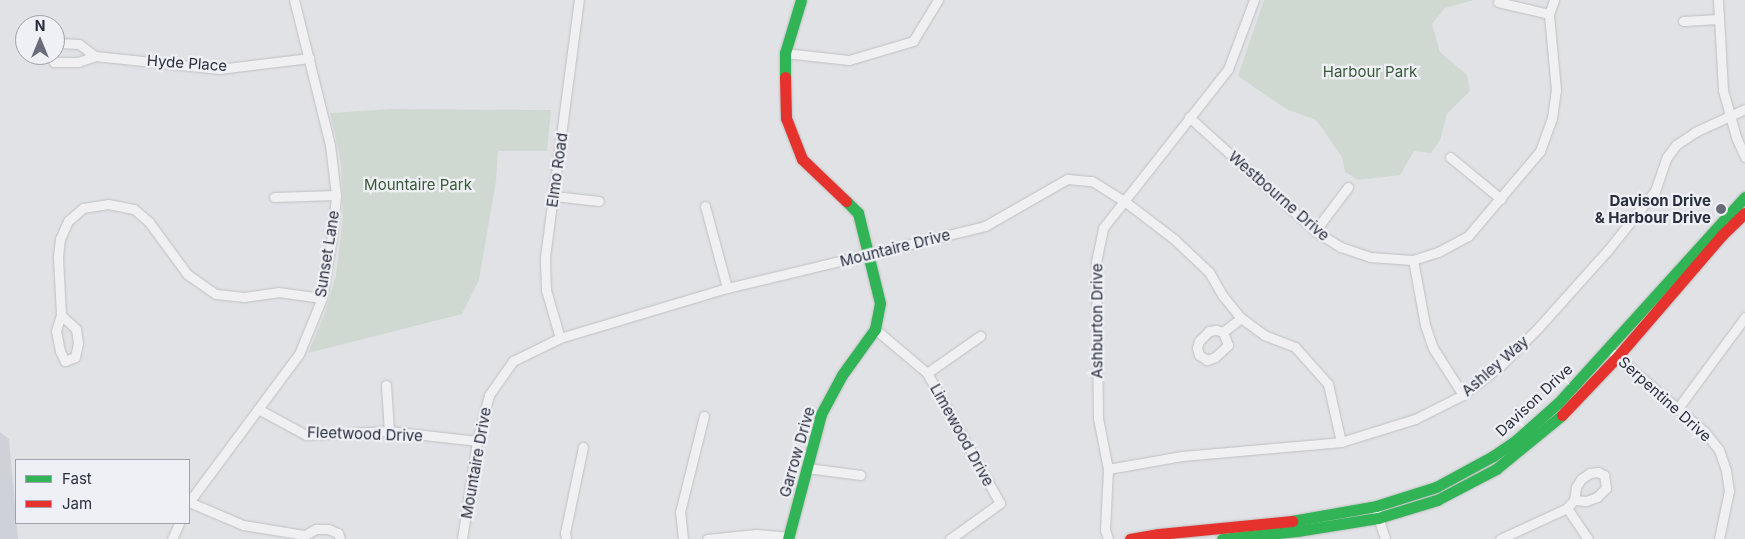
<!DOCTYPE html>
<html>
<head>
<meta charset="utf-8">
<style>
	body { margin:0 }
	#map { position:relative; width:1745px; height:539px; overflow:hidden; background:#e1e2e5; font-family:Inter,sans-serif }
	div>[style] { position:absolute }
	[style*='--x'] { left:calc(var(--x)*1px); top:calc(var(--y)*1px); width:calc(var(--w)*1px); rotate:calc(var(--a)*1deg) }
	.built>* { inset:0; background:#cfd1d8 }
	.green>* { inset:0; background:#d0d9d1 }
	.roads { filter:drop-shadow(0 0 1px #bfc0c3) drop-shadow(0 0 1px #bfc0c3) }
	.street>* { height:9px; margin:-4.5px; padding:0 4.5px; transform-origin:4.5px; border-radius:4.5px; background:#f0f0f2 }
	.fast>* { height:11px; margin:-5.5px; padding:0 5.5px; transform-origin:5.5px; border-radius:5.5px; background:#30b455 }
	.jam>* { height:11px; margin:-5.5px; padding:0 5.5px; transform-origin:5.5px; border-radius:5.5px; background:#e5322d }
	.dots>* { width:14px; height:14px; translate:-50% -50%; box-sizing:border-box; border:2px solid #eef0f5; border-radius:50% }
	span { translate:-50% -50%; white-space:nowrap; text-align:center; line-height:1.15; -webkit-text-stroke:4.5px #eef0f5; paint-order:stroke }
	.street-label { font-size:15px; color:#292d3d }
	.park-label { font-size:15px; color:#385837 }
	.poi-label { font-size:15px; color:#292d3d; font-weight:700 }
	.right { translate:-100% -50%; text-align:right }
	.legend { position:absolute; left:15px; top:459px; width:175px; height:65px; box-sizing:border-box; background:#eef0f5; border:1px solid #9fa2ab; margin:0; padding:6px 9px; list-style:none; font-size:15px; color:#292d3d }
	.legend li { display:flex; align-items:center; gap:10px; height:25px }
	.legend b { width:25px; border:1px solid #9fa2ab }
	.north { position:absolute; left:15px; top:15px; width:50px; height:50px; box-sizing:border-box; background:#eef0f5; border:1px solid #9fa2ab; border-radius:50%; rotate:0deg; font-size:14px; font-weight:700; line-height:20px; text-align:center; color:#292d3d }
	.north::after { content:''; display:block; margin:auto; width:18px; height:22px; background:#696c78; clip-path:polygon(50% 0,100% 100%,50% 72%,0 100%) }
</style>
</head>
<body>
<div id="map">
	<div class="built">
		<div style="clip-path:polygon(0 432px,9px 439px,18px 539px,0 539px)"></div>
	</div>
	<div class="green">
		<div style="clip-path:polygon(1264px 0,1474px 0,1445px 8px,1432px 24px,1440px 52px,1467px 75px,1470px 91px,1447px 114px,1440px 140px,1431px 153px,1414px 151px,1400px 175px,1358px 180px,1345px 172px,1342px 157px,1316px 120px,1286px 109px,1238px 76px)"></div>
		<div style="clip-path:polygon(391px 109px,551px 110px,547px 151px,498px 151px,496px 181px,479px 280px,462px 314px,308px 353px,325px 313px,336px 275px,343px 217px,341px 162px,330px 113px)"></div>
	</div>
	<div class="roads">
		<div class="street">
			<div style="--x:1718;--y:0;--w:90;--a:86.8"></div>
			<div style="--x:1723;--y:90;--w:49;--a:74.5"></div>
			<div style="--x:1736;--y:137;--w:22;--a:66"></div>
			<div style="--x:1498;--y:2;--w:52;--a:13.2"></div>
			<div style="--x:1683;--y:21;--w:36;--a:-3"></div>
			<div style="--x:55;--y:45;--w:4;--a:-34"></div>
			<div style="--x:58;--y:43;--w:21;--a:3"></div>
			<div style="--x:79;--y:44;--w:20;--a:37"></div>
			<div style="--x:785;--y:53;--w:64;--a:6.2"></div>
			<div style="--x:849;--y:60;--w:67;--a:-16.5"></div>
			<div style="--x:913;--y:41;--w:48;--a:-58.6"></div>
			<div style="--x:49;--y:55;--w:9;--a:54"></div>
			<div style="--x:54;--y:62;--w:24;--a:0"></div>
			<div style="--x:78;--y:62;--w:18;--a:-19"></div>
			<div style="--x:95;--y:56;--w:125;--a:6"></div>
			<div style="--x:219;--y:69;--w:91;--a:-7"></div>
			<div style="--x:1189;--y:117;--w:170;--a:42.1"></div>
			<div style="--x:1315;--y:231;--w:31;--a:32"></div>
			<div style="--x:1341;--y:247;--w:31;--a:19"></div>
			<div style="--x:1370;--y:257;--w:43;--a:4"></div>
			<div style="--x:1413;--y:260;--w:26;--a:-18"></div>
			<div style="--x:1438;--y:252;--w:34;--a:-28"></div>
			<div style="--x:1468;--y:236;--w:111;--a:-49.7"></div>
			<div style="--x:1540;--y:151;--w:35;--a:-70"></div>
			<div style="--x:1552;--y:118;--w:28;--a:-82"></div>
			<div style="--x:1556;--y:90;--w:76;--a:-95.3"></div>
			<div style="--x:1549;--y:14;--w:15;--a:-70"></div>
			<div style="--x:1450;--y:157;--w:66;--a:39.5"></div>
			<div style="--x:554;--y:196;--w:45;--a:6.3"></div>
			<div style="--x:274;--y:197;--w:62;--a:-1.8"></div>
			<div style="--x:705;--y:206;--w:85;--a:75"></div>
			<div style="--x:1315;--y:231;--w:55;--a:-53.1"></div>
			<div style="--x:1413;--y:260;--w:66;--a:79.5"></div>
			<div style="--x:1425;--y:325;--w:24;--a:71"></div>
			<div style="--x:1433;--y:348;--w:56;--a:57.4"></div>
			<div style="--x:61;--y:315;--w:21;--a:43"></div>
			<div style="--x:76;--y:329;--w:14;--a:82"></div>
			<div style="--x:78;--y:343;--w:14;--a:102"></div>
			<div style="--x:75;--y:357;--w:11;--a:158"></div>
			<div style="--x:65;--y:361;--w:11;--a:-117"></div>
			<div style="--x:60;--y:351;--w:20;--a:-101"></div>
			<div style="--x:56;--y:331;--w:17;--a:-73"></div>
			<div style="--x:61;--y:315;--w:58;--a:-93"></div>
			<div style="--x:58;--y:257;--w:18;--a:-84"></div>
			<div style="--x:60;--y:239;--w:20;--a:-66"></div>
			<div style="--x:68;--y:221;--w:20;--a:-41"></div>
			<div style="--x:83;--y:208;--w:25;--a:-9"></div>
			<div style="--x:108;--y:204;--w:26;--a:11"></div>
			<div style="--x:134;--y:209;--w:20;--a:41"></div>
			<div style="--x:149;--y:222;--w:64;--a:53.8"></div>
			<div style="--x:187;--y:274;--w:35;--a:35"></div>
			<div style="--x:216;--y:294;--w:28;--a:6"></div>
			<div style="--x:244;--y:297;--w:34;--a:-8"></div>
			<div style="--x:278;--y:292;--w:44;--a:7.8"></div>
			<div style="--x:875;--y:329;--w:68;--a:40.2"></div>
			<div style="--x:927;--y:373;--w:149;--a:60.7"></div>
			<div style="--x:1000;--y:503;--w:62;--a:144.2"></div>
			<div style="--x:1216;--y:330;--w:7;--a:16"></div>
			<div style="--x:1223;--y:332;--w:14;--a:69"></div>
			<div style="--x:1228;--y:345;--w:18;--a:137"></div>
			<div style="--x:1215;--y:357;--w:9;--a:159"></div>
			<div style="--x:1207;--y:360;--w:9;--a:-148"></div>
			<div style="--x:1199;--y:355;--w:7;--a:-106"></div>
			<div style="--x:1197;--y:348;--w:7;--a:-74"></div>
			<div style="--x:1199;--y:341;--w:14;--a:-45"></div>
			<div style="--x:1209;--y:331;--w:7;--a:-8"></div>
			<div style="--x:1223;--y:332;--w:23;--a:-38"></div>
			<div style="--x:560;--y:338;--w:50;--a:-106.3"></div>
			<div style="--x:546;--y:290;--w:33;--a:-92"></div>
			<div style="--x:545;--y:257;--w:259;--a:-82.5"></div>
			<div style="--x:1614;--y:354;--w:120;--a:40.6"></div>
			<div style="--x:1705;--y:432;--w:23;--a:52"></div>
			<div style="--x:1719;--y:450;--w:21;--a:71"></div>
			<div style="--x:1726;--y:470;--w:21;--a:82"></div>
			<div style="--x:1729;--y:491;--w:49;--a:101.8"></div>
			<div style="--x:927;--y:373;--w:65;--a:-34.9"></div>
			<div style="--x:386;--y:385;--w:46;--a:86.3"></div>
			<div style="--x:1678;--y:408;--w:113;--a:-53.6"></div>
			<div style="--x:258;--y:409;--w:55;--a:28.4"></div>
			<div style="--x:306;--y:435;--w:83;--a:-2.8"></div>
			<div style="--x:389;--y:431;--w:89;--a:6.5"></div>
			<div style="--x:807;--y:468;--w:54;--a:7.4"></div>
			<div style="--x:1108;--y:469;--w:75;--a:-10"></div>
			<div style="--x:1182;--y:456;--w:160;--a:-5"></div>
			<div style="--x:1341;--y:442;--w:77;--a:-17.3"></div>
			<div style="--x:1415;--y:419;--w:54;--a:-26.6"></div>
			<div style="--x:1463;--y:395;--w:47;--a:-38.1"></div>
			<div style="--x:1500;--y:366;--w:54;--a:-45"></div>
			<div style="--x:1538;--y:328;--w:105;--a:-48.1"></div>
			<div style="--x:1608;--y:250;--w:75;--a:-51.5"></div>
			<div style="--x:1655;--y:191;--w:36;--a:-71"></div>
			<div style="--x:1667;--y:157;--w:15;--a:-53"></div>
			<div style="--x:1676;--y:145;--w:23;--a:-34"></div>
			<div style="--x:1695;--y:132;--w:55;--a:-24.7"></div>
			<div style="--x:189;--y:502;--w:184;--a:-53.4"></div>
			<div style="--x:299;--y:354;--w:61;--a:-67.7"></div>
			<div style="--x:322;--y:298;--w:69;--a:-80.8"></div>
			<div style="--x:333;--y:230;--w:35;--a:-85"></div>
			<div style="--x:336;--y:195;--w:50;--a:-96.8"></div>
			<div style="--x:330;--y:145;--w:149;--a:-103.9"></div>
			<div style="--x:189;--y:502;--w:59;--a:23.1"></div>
			<div style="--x:243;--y:525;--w:63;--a:9.2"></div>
			<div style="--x:305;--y:535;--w:13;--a:-29"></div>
			<div style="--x:316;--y:529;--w:12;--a:0"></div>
			<div style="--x:328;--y:529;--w:11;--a:22"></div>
			<div style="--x:338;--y:533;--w:6;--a:72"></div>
			<div style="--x:1567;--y:508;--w:37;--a:56"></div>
			<div style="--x:1377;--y:514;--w:26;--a:72"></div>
			<div style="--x:172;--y:539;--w:17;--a:-66"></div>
			<div style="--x:462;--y:539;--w:99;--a:-81.3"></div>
			<div style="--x:477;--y:441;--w:48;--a:-75.4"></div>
			<div style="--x:489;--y:395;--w:42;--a:-54.8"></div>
			<div style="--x:513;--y:361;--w:52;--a:-26.1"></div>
			<div style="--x:560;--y:338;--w:174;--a:-16.7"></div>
			<div style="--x:727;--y:288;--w:265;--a:-13.5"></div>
			<div style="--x:985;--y:226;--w:95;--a:-29.8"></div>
			<div style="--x:1067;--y:179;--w:25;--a:5"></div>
			<div style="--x:1092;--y:181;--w:36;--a:32"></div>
			<div style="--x:1123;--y:200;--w:64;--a:37.4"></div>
			<div style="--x:1174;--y:239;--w:48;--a:43.3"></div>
			<div style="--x:1209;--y:272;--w:28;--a:60"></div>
			<div style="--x:1223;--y:296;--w:28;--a:51"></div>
			<div style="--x:1241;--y:318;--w:29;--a:36"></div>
			<div style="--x:1264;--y:335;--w:33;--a:21"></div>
			<div style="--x:1295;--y:347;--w:50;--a:48.3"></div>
			<div style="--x:1328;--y:384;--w:59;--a:77.4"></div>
			<div style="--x:566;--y:539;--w:6;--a:-99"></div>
			<div style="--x:565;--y:533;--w:88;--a:-78.2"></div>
			<div style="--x:683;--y:539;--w:27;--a:-96"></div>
			<div style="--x:680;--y:512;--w:99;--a:-76"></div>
			<div style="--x:707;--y:539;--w:49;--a:-5.8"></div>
			<div style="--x:756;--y:534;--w:32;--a:5"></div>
			<div style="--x:1108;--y:539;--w:9;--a:-108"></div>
			<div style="--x:1105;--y:530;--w:61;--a:-87.2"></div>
			<div style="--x:1108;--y:469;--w:52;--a:-101.1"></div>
			<div style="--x:1098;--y:418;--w:156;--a:-90.7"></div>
			<div style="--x:1096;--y:262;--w:35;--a:-78"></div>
			<div style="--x:1103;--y:228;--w:202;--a:-51.8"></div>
			<div style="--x:1228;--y:69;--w:74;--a:-69.4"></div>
			<div style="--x:1500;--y:539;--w:74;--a:-24.8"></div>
			<div style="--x:1567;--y:508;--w:11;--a:-49"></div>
			<div style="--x:1574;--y:500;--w:13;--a:-81"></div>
			<div style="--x:1576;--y:487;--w:9;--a:-58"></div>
			<div style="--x:1581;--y:479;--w:11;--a:-34"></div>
			<div style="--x:1590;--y:473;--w:8;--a:-7"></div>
			<div style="--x:1598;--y:472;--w:7;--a:27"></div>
			<div style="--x:1604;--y:475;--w:13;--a:81"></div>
			<div style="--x:1606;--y:488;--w:13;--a:135"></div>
			<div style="--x:1597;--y:497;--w:12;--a:160"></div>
			<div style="--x:1586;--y:501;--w:12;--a:-175"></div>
		</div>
		<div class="fast">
			<div style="--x:785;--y:77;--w:24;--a:-90"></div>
			<div style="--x:785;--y:53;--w:55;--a:-73.2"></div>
			<div style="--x:1292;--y:521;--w:85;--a:-10.1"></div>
			<div style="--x:1376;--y:506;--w:63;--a:-17.6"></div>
			<div style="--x:1436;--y:487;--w:65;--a:-28.5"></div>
			<div style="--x:1493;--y:456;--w:27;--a:-34"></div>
			<div style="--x:1515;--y:441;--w:57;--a:-41.5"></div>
			<div style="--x:1558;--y:403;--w:278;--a:-47.8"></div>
			<div style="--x:788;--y:539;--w:129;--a:-75.2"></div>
			<div style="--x:821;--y:414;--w:44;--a:-61.7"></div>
			<div style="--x:842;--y:375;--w:57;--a:-54.3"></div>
			<div style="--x:875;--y:329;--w:26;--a:-79"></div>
			<div style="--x:880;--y:303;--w:93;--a:-103.7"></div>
			<div style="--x:858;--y:213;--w:17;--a:-135"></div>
			<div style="--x:1222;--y:539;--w:75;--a:-6.1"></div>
			<div style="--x:1297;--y:531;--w:82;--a:-9.1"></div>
			<div style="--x:1378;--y:518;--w:62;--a:-17"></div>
			<div style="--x:1437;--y:500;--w:67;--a:-27.7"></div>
			<div style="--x:1496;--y:469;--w:85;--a:-39.3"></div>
		</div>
		<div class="jam">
			<div style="--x:785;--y:77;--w:41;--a:88.6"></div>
			<div style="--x:786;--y:118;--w:44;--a:68.7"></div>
			<div style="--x:802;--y:159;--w:61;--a:43.7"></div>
			<div style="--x:1562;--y:415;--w:81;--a:-46.5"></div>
			<div style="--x:1618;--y:356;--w:160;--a:-49.3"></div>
			<div style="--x:1722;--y:235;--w:32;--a:-44"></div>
			<div style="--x:1130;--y:539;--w:29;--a:-10"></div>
			<div style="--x:1159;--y:534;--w:134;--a:-5.6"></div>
		</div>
	</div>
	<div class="dots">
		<div style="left:1721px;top:209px;background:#696c78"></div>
	</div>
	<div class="street-label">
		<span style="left:187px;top:63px;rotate:4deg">Hyde Place</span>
		<span style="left:557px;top:170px;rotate:-82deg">Elmo Road</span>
		<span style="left:1279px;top:196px;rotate:41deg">Westbourne Drive</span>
		<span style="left:895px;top:248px;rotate:-14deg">Mountaire Drive</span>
		<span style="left:327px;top:254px;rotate:-81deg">Sunset Lane</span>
		<span style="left:1097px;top:321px;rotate:-90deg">Ashburton Drive</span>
		<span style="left:1495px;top:366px;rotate:-41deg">Ashley Way</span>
		<span style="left:1665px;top:399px;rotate:42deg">Serpentine Drive</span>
		<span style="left:1534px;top:400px;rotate:-43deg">Davison Drive</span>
		<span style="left:365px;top:434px;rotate:2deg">Fleetwood Drive</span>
		<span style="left:962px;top:435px;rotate:61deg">Limewood Drive</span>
		<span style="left:797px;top:452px;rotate:-74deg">Garrow Drive</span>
		<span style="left:476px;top:463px;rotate:-80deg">Mountaire Drive</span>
	</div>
	<div class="park-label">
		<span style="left:1370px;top:72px">Harbour Park</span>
		<span style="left:418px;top:185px">Mountaire Park</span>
	</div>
	<div class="poi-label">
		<span class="right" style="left:1711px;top:209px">Davison Drive<br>&amp; Harbour Drive</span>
	</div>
	<ul class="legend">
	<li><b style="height:6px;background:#30b455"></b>Fast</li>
	<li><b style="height:6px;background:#e5322d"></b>Jam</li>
	</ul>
	<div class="north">N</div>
</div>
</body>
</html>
